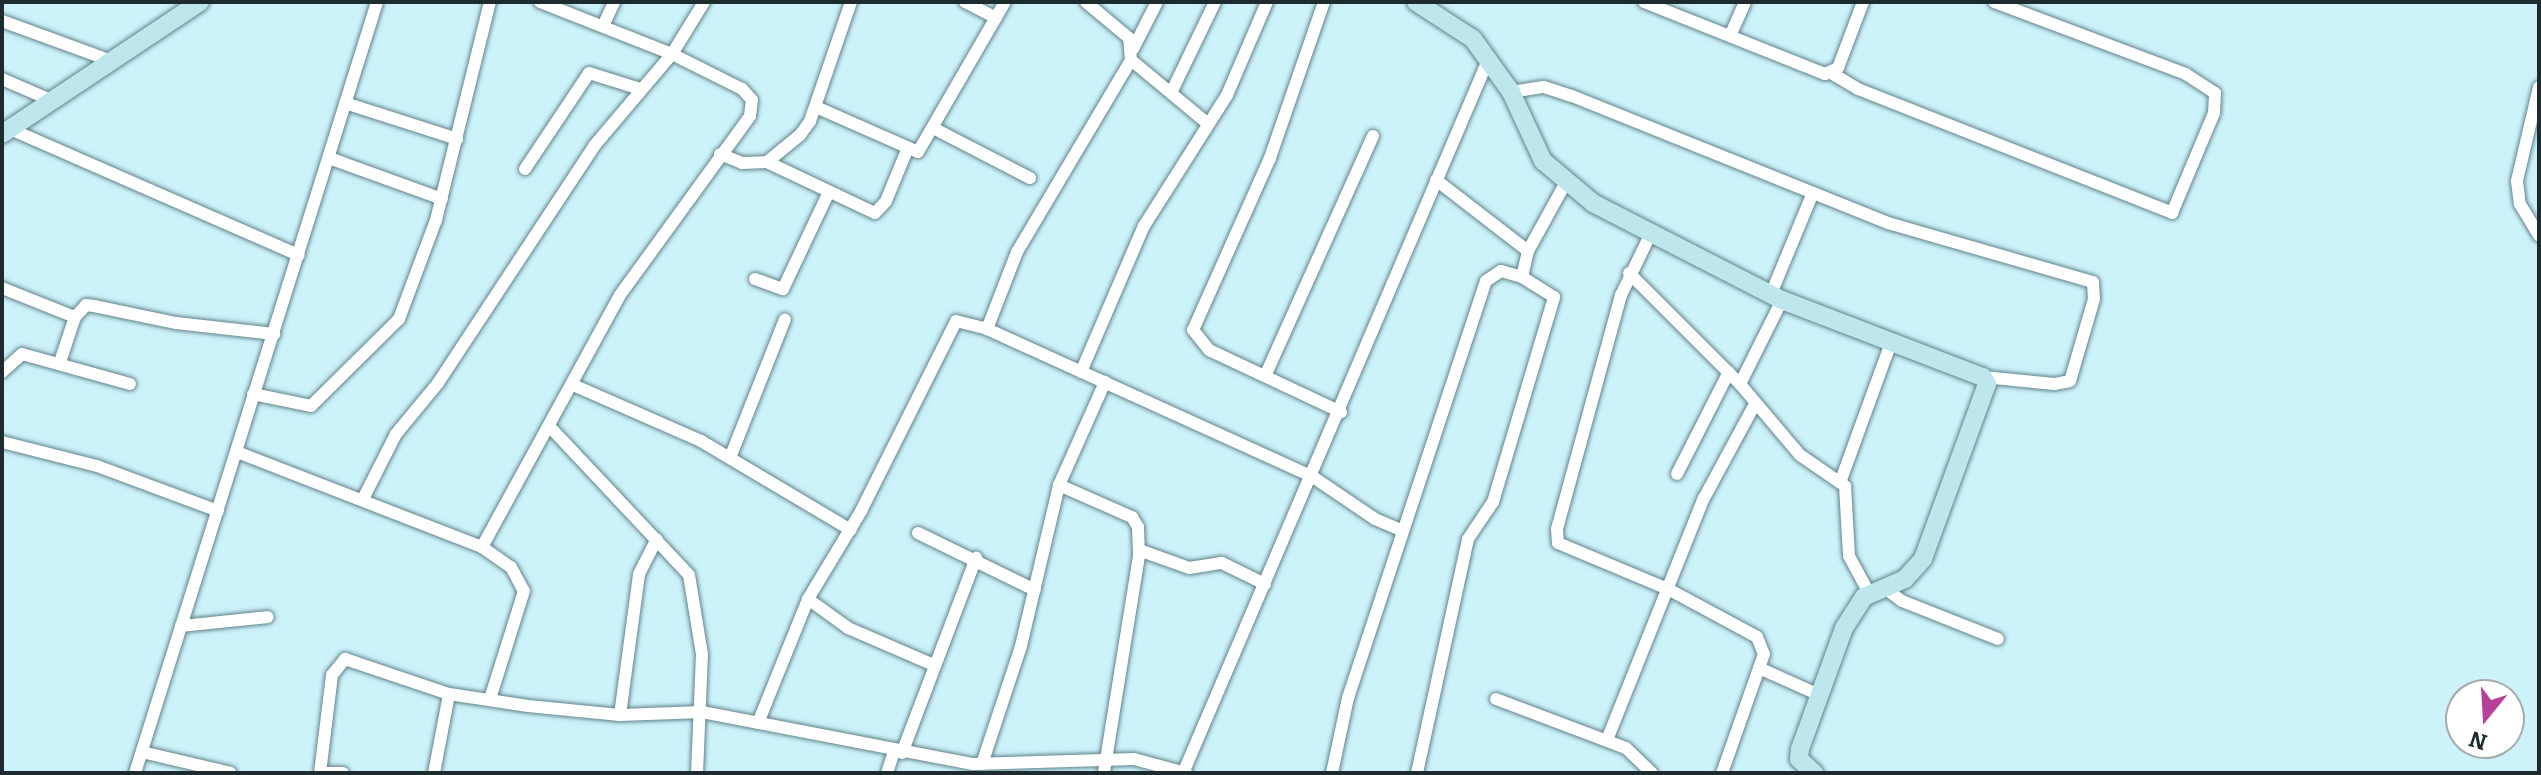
<!DOCTYPE html>
<html>
<head>
<meta charset="utf-8">
<style>
	body { margin:0 }
	#map { position:relative; width:2541px; height:775px; overflow:hidden; background:#ccf2fa; font-family:Bitter,serif }
	div>[style] { position:absolute }
	[style*='--x'] { left:calc(var(--x)*1px); top:calc(var(--y)*1px); width:calc(var(--w)*1px); rotate:calc(var(--a)*1deg) }
	.roads { filter:drop-shadow(0 0 2px #61838a) drop-shadow(0 0 2px #61838a) }
	.street>* { height:12px; margin:-6px; padding:0 6px; transform-origin:6px; border-radius:6px; background:#fff }
	.secondary>* { height:18px; margin:-9px; padding:0 9px; transform-origin:9px; border-radius:9px; background:#bde6ed }
	span { translate:-50% -50%; white-space:nowrap; text-align:center; line-height:1.15; -webkit-text-stroke:8px #fff; paint-order:stroke }
	.frame { position:absolute; inset:0; border:4px solid #1d2b2e; pointer-events:none }
	.north { position:absolute; left:2445px; top:679px; width:80px; height:80px; box-sizing:border-box; background:#fff; border:2px solid #a5aaab; border-radius:50%; rotate:198deg; font-size:22px; font-weight:700; line-height:32px; text-align:center; color:#1d2b2e }
	.north::after { content:''; display:block; margin:auto; width:28px; height:36px; background:#b64199; clip-path:polygon(50% 0,100% 100%,50% 72%,0 100%) }
</style>
</head>
<body>
<div id="map">
	<div class="roads">
		<div class="street">
			<div style="--x:965;--y:2;--w:35;--a:27"></div>
			<div style="--x:1324;--y:2;--w:165;--a:109.1"></div>
			<div style="--x:1270;--y:158;--w:188;--a:114.1"></div>
			<div style="--x:1193;--y:330;--w:26;--a:51"></div>
			<div style="--x:1209;--y:350;--w:146;--a:25.2"></div>
			<div style="--x:1644;--y:2;--w:195;--a:21.7"></div>
			<div style="--x:1825;--y:74;--w:14;--a:-25"></div>
			<div style="--x:1838;--y:68;--w:71;--a:-69.3"></div>
			<div style="--x:2;--y:21;--w:117;--a:20"></div>
			<div style="--x:603;--y:26;--w:26;--a:-65"></div>
			<div style="--x:1730;--y:36;--w:37;--a:-66"></div>
			<div style="--x:1133;--y:49;--w:53;--a:-62.9"></div>
			<div style="--x:1131;--y:60;--w:99;--a:39.7"></div>
			<div style="--x:1833;--y:74;--w:29;--a:31"></div>
			<div style="--x:1858;--y:89;--w:338;--a:21.5"></div>
			<div style="--x:2172;--y:213;--w:108;--a:-67.2"></div>
			<div style="--x:2214;--y:113;--w:20;--a:-87"></div>
			<div style="--x:2215;--y:93;--w:35;--a:-147"></div>
			<div style="--x:2186;--y:74;--w:205;--a:-159.4"></div>
			<div style="--x:2;--y:79;--w:56;--a:23.3"></div>
			<div style="--x:2539;--y:87;--w:97;--a:103.2"></div>
			<div style="--x:2517;--y:181;--w:23;--a:83"></div>
			<div style="--x:2520;--y:204;--w:37;--a:59"></div>
			<div style="--x:1511;--y:92;--w:33;--a:-9"></div>
			<div style="--x:1544;--y:87;--w:29;--a:18"></div>
			<div style="--x:1572;--y:96;--w:341;--a:21.9"></div>
			<div style="--x:1888;--y:223;--w:213;--a:16.1"></div>
			<div style="--x:2093;--y:282;--w:17;--a:87"></div>
			<div style="--x:2094;--y:299;--w:85;--a:106.3"></div>
			<div style="--x:2070;--y:381;--w:16;--a:169"></div>
			<div style="--x:2054;--y:384;--w:71;--a:-174.4"></div>
			<div style="--x:1171;--y:93;--w:101;--a:-64.2"></div>
			<div style="--x:345;--y:103;--w:118;--a:17.8"></div>
			<div style="--x:816;--y:107;--w:111;--a:23.8"></div>
			<div style="--x:918;--y:152;--w:173;--a:-59.9"></div>
			<div style="--x:10;--y:129;--w:315;--a:23.6"></div>
			<div style="--x:935;--y:129;--w:107;--a:27.3"></div>
			<div style="--x:720;--y:154;--w:24;--a:22"></div>
			<div style="--x:742;--y:163;--w:25;--a:-2"></div>
			<div style="--x:767;--y:162;--w:43;--a:-39.3"></div>
			<div style="--x:800;--y:135;--w:17;--a:-54"></div>
			<div style="--x:810;--y:121;--w:126;--a:-71"></div>
			<div style="--x:329;--y:158;--w:120;--a:19.9"></div>
			<div style="--x:767;--y:162;--w:119;--a:25.3"></div>
			<div style="--x:875;--y:213;--w:16;--a:-47"></div>
			<div style="--x:886;--y:201;--w:55;--a:-67.6"></div>
			<div style="--x:525;--y:169;--w:115;--a:-56.3"></div>
			<div style="--x:589;--y:73;--w:53;--a:17.4"></div>
			<div style="--x:1436;--y:180;--w:116;--a:37.7"></div>
			<div style="--x:1652;--y:231;--w:71;--a:115.8"></div>
			<div style="--x:1621;--y:295;--w:243;--a:105.3"></div>
			<div style="--x:1557;--y:529;--w:14;--a:86"></div>
			<div style="--x:1558;--y:543;--w:119;--a:22.7"></div>
			<div style="--x:1668;--y:589;--w:101;--a:28.3"></div>
			<div style="--x:1757;--y:637;--w:18;--a:68"></div>
			<div style="--x:1764;--y:654;--w:126;--a:109.4"></div>
			<div style="--x:1629;--y:273;--w:157;--a:45"></div>
			<div style="--x:1740;--y:384;--w:93;--a:49.8"></div>
			<div style="--x:1800;--y:455;--w:55;--a:34.6"></div>
			<div style="--x:1845;--y:486;--w:70;--a:86.7"></div>
			<div style="--x:1849;--y:556;--w:42;--a:61.6"></div>
			<div style="--x:755;--y:279;--w:30;--a:20"></div>
			<div style="--x:783;--y:289;--w:105;--a:-64.7"></div>
			<div style="--x:2;--y:288;--w:79;--a:21.7"></div>
			<div style="--x:75;--y:317;--w:16;--a:-47"></div>
			<div style="--x:86;--y:305;--w:8;--a:7"></div>
			<div style="--x:94;--y:306;--w:84;--a:11.7"></div>
			<div style="--x:176;--y:323;--w:99;--a:6.4"></div>
			<div style="--x:1771;--y:294;--w:107;--a:-67.5"></div>
			<div style="--x:987;--y:329;--w:83;--a:-68.7"></div>
			<div style="--x:1017;--y:252;--w:223;--a:-59.3"></div>
			<div style="--x:1131;--y:60;--w:22;--a:-95"></div>
			<div style="--x:1129;--y:38;--w:56;--a:-140.1"></div>
			<div style="--x:60;--y:362;--w:47;--a:-71.6"></div>
			<div style="--x:2;--y:372;--w:27;--a:-42"></div>
			<div style="--x:22;--y:354;--w:112;--a:15.5"></div>
			<div style="--x:1081;--y:372;--w:159;--a:-66.7"></div>
			<div style="--x:1144;--y:226;--w:155;--a:-57.6"></div>
			<div style="--x:1227;--y:95;--w:101;--a:-66.7"></div>
			<div style="--x:1266;--y:374;--w:261;--a:-65.8"></div>
			<div style="--x:1740;--y:384;--w:94;--a:-63.4"></div>
			<div style="--x:573;--y:385;--w:140;--a:23.6"></div>
			<div style="--x:701;--y:441;--w:174;--a:30.7"></div>
			<div style="--x:253;--y:394;--w:59;--a:11.7"></div>
			<div style="--x:311;--y:406;--w:124;--a:-44.7"></div>
			<div style="--x:399;--y:319;--w:106;--a:-69.5"></div>
			<div style="--x:436;--y:220;--w:225;--a:-76.1"></div>
			<div style="--x:550;--y:427;--w:203;--a:46.8"></div>
			<div style="--x:689;--y:575;--w:80;--a:80.7"></div>
			<div style="--x:702;--y:654;--w:119;--a:92.4"></div>
			<div style="--x:2;--y:442;--w:98;--a:14.2"></div>
			<div style="--x:97;--y:466;--w:129;--a:20.4"></div>
			<div style="--x:237;--y:452;--w:263;--a:21.2"></div>
			<div style="--x:482;--y:547;--w:35;--a:35"></div>
			<div style="--x:511;--y:567;--w:27;--a:62"></div>
			<div style="--x:524;--y:591;--w:113;--a:107.5"></div>
			<div style="--x:730;--y:458;--w:149;--a:-68.4"></div>
			<div style="--x:1677;--y:474;--w:114;--a:-63"></div>
			<div style="--x:1841;--y:480;--w:149;--a:-70"></div>
			<div style="--x:1059;--y:485;--w:80;--a:23.7"></div>
			<div style="--x:1132;--y:517;--w:12;--a:59"></div>
			<div style="--x:1138;--y:527;--w:29;--a:88"></div>
			<div style="--x:1139;--y:556;--w:220;--a:99.2"></div>
			<div style="--x:363;--y:499;--w:73;--a:-63.1"></div>
			<div style="--x:396;--y:434;--w:66;--a:-50.5"></div>
			<div style="--x:438;--y:383;--w:284;--a:-56.6"></div>
			<div style="--x:594;--y:146;--w:121;--a:-49.7"></div>
			<div style="--x:672;--y:54;--w:61;--a:-58.4"></div>
			<div style="--x:918;--y:533;--w:130;--a:26"></div>
			<div style="--x:482;--y:547;--w:287;--a:-61.3"></div>
			<div style="--x:620;--y:295;--w:221;--a:-54"></div>
			<div style="--x:750;--y:116;--w:16;--a:-83"></div>
			<div style="--x:752;--y:100;--w:15;--a:-132"></div>
			<div style="--x:742;--y:89;--w:78;--a:-153.4"></div>
			<div style="--x:672;--y:54;--w:142;--a:-158.5"></div>
			<div style="--x:1139;--y:550;--w:53;--a:19.8"></div>
			<div style="--x:1189;--y:568;--w:33;--a:-9"></div>
			<div style="--x:1222;--y:563;--w:48;--a:26"></div>
			<div style="--x:1886;--y:589;--w:20;--a:37"></div>
			<div style="--x:1902;--y:601;--w:103;--a:21.6"></div>
			<div style="--x:808;--y:599;--w:49;--a:35.9"></div>
			<div style="--x:848;--y:628;--w:94;--a:23.3"></div>
			<div style="--x:181;--y:626;--w:87;--a:-5.9"></div>
			<div style="--x:1759;--y:668;--w:64;--a:24.1"></div>
			<div style="--x:1496;--y:699;--w:139;--a:20.7"></div>
			<div style="--x:1626;--y:748;--w:36;--a:44"></div>
			<div style="--x:620;--y:715;--w:142;--a:-82.3"></div>
			<div style="--x:639;--y:574;--w:39;--a:-63"></div>
			<div style="--x:758;--y:723;--w:134;--a:-68"></div>
			<div style="--x:808;--y:599;--w:103;--a:-58.9"></div>
			<div style="--x:861;--y:511;--w:212;--a:-63.4"></div>
			<div style="--x:956;--y:321;--w:32;--a:14"></div>
			<div style="--x:987;--y:329;--w:358;--a:24.4"></div>
			<div style="--x:1313;--y:477;--w:75;--a:34.1"></div>
			<div style="--x:1375;--y:519;--w:30;--a:23"></div>
			<div style="--x:1607;--y:740;--w:261;--a:-68.2"></div>
			<div style="--x:1704;--y:498;--w:107;--a:-61.5"></div>
			<div style="--x:142;--y:752;--w:91;--a:13.3"></div>
			<div style="--x:902;--y:753;--w:209;--a:-69.2"></div>
			<div style="--x:982;--y:764;--w:124;--a:-71.7"></div>
			<div style="--x:1021;--y:646;--w:165;--a:-76.7"></div>
			<div style="--x:1059;--y:485;--w:113;--a:-65.9"></div>
			<div style="--x:1184;--y:771;--w:775;--a:-66.84"></div>
			<div style="--x:135;--y:773;--w:808;--a:-72.57"></div>
			<div style="--x:320;--y:773;--w:99;--a:-83"></div>
			<div style="--x:332;--y:675;--w:21;--a:-51"></div>
			<div style="--x:345;--y:659;--w:110;--a:18.6"></div>
			<div style="--x:449;--y:694;--w:80;--a:8.6"></div>
			<div style="--x:528;--y:706;--w:92;--a:5.6"></div>
			<div style="--x:620;--y:715;--w:82;--a:-2.1"></div>
			<div style="--x:702;--y:712;--w:276;--a:10.9"></div>
			<div style="--x:973;--y:764;--w:161;--a:-1.8"></div>
			<div style="--x:1134;--y:759;--w:54;--a:15.1"></div>
			<div style="--x:322;--y:773;--w:21;--a:0"></div>
			<div style="--x:434;--y:773;--w:80;--a:-79.2"></div>
			<div style="--x:887;--y:773;--w:23;--a:-72"></div>
			<div style="--x:1332;--y:773;--w:77;--a:-78"></div>
			<div style="--x:1348;--y:698;--w:439;--a:-71.7"></div>
			<div style="--x:1486;--y:281;--w:18;--a:-34"></div>
			<div style="--x:1501;--y:271;--w:22;--a:16"></div>
			<div style="--x:1522;--y:277;--w:27;--a:-77"></div>
			<div style="--x:1528;--y:251;--w:77;--a:-61.1"></div>
			<div style="--x:1417;--y:773;--w:239;--a:-77.7"></div>
			<div style="--x:1468;--y:539;--w:45;--a:-56"></div>
			<div style="--x:1493;--y:502;--w:214;--a:-73.4"></div>
			<div style="--x:1554;--y:297;--w:38;--a:-148"></div>
		</div>
		<div class="secondary">
			<div style="--x:1416;--y:2;--w:68;--a:33"></div>
			<div style="--x:1473;--y:39;--w:65;--a:54.4"></div>
			<div style="--x:1511;--y:92;--w:76;--a:65.1"></div>
			<div style="--x:1543;--y:161;--w:65;--a:40"></div>
			<div style="--x:1593;--y:203;--w:212;--a:27.2"></div>
			<div style="--x:1782;--y:300;--w:215;--a:21"></div>
			<div style="--x:1983;--y:377;--w:8;--a:60"></div>
			<div style="--x:1987;--y:384;--w:186;--a:110.1"></div>
			<div style="--x:1923;--y:559;--w:27;--a:132"></div>
			<div style="--x:1905;--y:579;--w:45;--a:156.3"></div>
			<div style="--x:1864;--y:597;--w:37;--a:123"></div>
			<div style="--x:1844;--y:628;--w:129;--a:110"></div>
			<div style="--x:1800;--y:749;--w:10;--a:96"></div>
			<div style="--x:1799;--y:759;--w:21;--a:43"></div>
			<div style="--x:2;--y:134;--w:238;--a:-33.7"></div>
		</div>
	</div>
	<div class="frame"></div>
	<div class="north">N</div>
</div>
</body>
</html>
